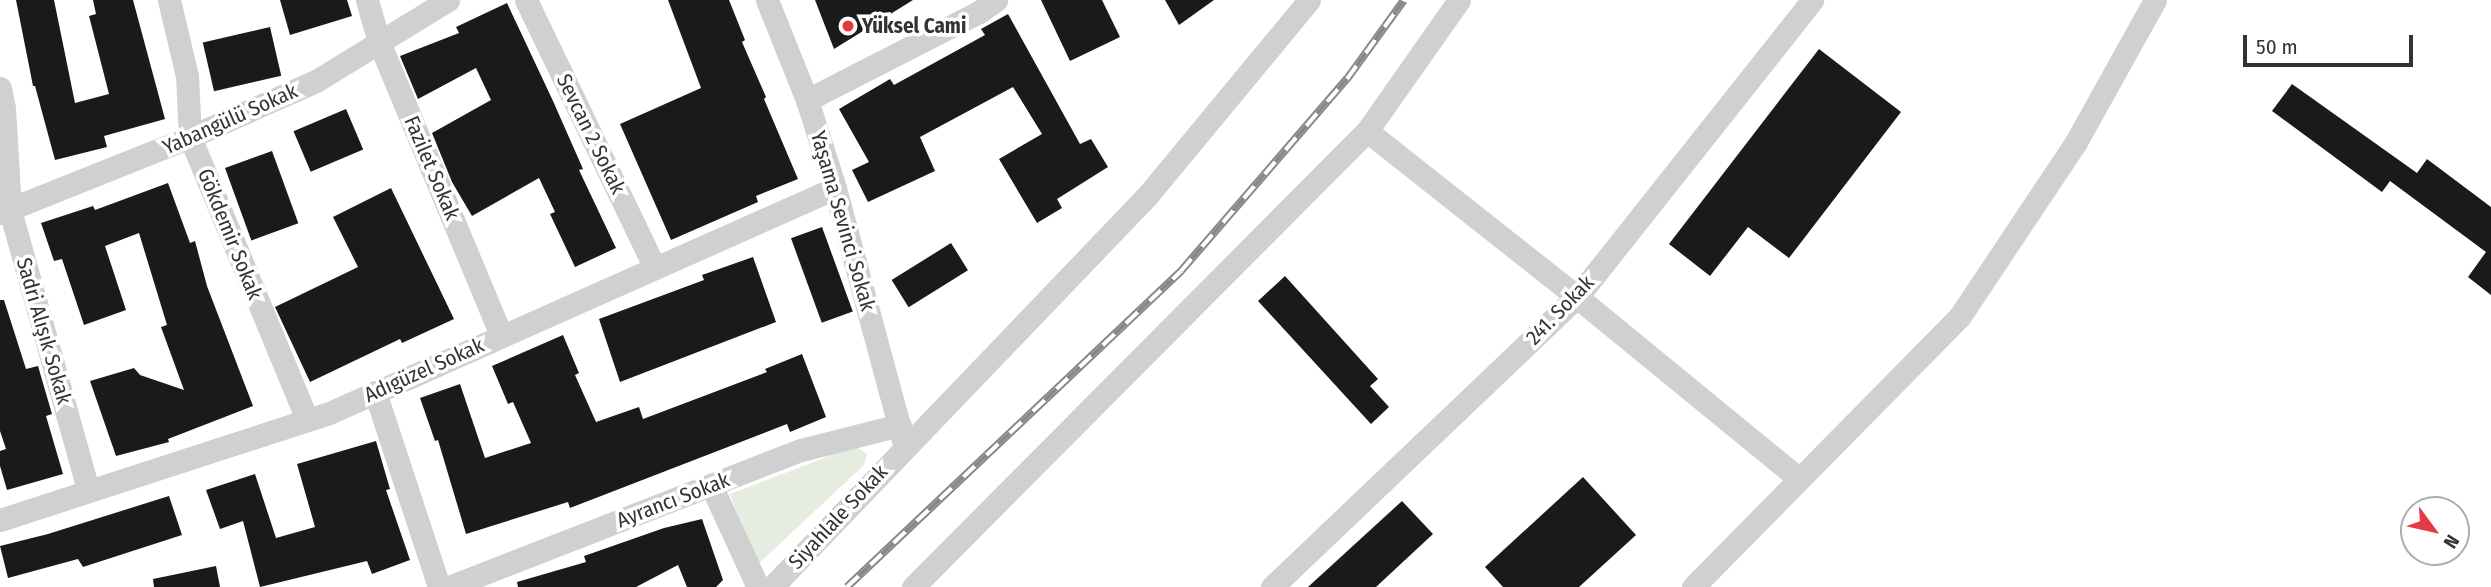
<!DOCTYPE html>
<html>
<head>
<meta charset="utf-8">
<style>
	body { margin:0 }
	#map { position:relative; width:2491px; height:587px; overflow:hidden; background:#fff; font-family:"Fira Sans Condensed",sans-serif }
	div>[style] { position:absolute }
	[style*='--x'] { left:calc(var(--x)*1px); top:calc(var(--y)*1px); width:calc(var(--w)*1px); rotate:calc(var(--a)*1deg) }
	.green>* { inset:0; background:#e6ecdf }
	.building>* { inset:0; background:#1a1a1a; transform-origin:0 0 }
	.minor>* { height:23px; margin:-11.5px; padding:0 11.5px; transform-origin:11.5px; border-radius:11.5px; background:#d0d0d0 }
	.rail>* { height:8px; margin-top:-4px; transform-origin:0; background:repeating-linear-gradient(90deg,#fff 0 16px,#888 0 32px); box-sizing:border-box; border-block:2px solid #888 }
	.dots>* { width:19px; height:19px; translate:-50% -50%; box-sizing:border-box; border:4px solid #fff; border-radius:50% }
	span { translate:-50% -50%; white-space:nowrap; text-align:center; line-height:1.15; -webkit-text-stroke:7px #fff; paint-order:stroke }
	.poi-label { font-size:21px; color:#333; font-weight:700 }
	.left { translate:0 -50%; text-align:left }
	.street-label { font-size:21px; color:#333 }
	.north { position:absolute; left:2400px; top:496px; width:70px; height:70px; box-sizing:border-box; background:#fff; border:2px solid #adadad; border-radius:50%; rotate:123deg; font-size:19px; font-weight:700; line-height:28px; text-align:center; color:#333 }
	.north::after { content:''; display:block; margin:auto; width:24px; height:32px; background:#e63946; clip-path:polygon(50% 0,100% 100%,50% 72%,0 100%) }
	.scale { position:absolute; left:2243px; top:35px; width:170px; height:32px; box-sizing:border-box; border:4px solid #333; border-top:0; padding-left:9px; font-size:21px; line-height:24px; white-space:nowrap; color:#333; -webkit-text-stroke:5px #fff; paint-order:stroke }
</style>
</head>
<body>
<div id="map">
	<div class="green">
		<div style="clip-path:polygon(858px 448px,867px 454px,864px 465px,756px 566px,730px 494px,837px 453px)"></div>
	</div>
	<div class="building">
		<div style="clip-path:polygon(16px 0,54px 0,75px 103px,109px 94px,89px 16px,96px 14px,93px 0,133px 0,165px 119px,104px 136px,107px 147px,55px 160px,35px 86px,33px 86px)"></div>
		<div style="clip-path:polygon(280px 0,347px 0,352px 16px,290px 35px)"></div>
		<div style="clip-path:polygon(668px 0,729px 0,745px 40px,742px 42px,766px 97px,764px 99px,798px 179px,756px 196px,758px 202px,671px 240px,620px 124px,701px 88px)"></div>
		<div style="clip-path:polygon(815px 0,913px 0,834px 49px)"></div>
		<div style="clip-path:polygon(1041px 0,1102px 0,1120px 37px,1070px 61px)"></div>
		<div style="clip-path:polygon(1165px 0,1214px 0,1179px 25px)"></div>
		<div style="clip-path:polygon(507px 3px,553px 101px,583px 169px,579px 170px,616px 248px,575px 267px,550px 214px,555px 212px,539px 178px,472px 216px,452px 182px,432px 133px,491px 100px,476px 68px,418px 99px,400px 56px,459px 33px,456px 27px)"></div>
		<div style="clip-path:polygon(1008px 14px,1080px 144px,1091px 139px,1108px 167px,1057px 199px,1062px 208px,1037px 223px,999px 159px,1042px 134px,1013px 87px,920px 137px,935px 171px,868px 202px,852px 170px,869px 162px,839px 109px,890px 79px,894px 85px,985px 35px,981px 29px)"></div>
		<div style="left:270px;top:27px;width:50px;height:69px;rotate:77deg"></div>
		<div style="clip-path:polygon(1819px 49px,1901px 112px,1789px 258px,1748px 227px,1710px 276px,1669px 244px)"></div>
		<div style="clip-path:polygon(2292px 84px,2417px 173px,2427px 159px,2491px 207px,2491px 295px,2468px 277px,2486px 252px,2390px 181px,2382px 192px,2272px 111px)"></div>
		<div style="left:346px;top:109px;width:44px;height:57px;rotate:67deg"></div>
		<div style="left:272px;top:151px;width:77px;height:50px;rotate:70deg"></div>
		<div style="clip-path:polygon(168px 183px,190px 243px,195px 241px,207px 286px,253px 406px,168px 439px,169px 442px,116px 456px,90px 381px,134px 368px,140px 375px,184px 390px,161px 327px,167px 325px,139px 233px,105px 246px,126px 310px,84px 325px,62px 259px,54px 261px,41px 223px,93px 206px,95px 210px)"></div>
		<div style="clip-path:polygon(391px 188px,454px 319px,402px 343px,400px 339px,310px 382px,275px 307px,358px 267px,333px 217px)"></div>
		<div style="left:822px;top:227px;width:90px;height:33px;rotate:70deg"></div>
		<div style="left:951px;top:243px;width:32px;height:70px;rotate:58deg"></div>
		<div style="clip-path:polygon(753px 257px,776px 322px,620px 382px,599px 319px,704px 280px,702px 275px)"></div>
		<div style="clip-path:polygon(1285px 276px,1378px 379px,1370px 386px,1389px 407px,1371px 424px,1258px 301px)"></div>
		<div style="clip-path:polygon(0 300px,4px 300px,26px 369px,38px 366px,52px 414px,46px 416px,63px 474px,7px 490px,0 466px,0 451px,6px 449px,0 431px)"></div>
		<div style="clip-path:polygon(563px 335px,579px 373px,575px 375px,596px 422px,639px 407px,643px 419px,767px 372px,765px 369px,802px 354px,826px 417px,790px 432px,787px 424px,570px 508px,568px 502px,466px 534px,438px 440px,435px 441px,420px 398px,460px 384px,485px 458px,531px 443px,513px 402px,508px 404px,492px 366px)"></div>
		<div style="clip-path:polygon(376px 441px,390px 489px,386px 490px,410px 560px,372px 574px,367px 561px,260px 587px,243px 521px,220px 529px,206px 490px,255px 474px,276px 538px,315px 527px,297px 464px)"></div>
		<div style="clip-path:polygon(1583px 477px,1636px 535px,1579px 587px,1503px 587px,1485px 567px)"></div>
		<div style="clip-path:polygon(169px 496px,182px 535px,83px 567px,78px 559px,8px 578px,0 546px,48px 534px)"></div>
		<div style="clip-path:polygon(1402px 501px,1433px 534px,1376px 587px,1308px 587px)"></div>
		<div style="clip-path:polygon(702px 519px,723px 580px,716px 587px,687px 587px,678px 565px,636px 587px,518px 587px,517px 582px,586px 562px,584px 556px,664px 528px)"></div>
		<div style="clip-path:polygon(216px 566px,220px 587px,154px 587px,153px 579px)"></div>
	</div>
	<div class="minor">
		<div style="--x:169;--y:0;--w:78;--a:76.7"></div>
		<div style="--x:187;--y:76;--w:61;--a:87.2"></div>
		<div style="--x:190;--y:137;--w:306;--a:67.5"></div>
		<div style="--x:367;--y:0;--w:44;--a:74.1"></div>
		<div style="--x:379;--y:42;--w:317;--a:67.4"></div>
		<div style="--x:526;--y:0;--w:297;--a:64.3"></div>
		<div style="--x:767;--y:0;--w:108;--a:68.2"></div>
		<div style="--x:807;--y:100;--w:92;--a:72.3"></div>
		<div style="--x:835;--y:188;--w:261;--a:74.9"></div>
		<div style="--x:0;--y:88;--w:20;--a:79"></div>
		<div style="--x:4;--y:108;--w:102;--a:86.6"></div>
		<div style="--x:10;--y:210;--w:291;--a:74.4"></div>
		<div style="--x:807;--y:100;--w:193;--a:-27.1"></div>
		<div style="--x:979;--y:12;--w:21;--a:-35"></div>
		<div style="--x:1367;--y:131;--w:268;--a:38.3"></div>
		<div style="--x:1577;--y:297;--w:287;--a:39.3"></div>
		<div style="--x:0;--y:213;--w:205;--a:-21.8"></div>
		<div style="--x:190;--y:137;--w:138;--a:-24"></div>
		<div style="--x:316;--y:81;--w:155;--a:-31.5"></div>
		<div style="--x:375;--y:392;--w:205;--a:71.8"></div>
		<div style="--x:711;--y:485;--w:112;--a:65.3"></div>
		<div style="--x:0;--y:520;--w:344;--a:-18"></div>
		<div style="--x:327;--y:414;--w:556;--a:-23.98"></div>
		<div style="--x:449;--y:587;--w:378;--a:-21.3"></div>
		<div style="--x:801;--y:450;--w:102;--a:-14.2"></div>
		<div style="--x:772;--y:587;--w:542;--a:-46.2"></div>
		<div style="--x:1147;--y:196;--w:254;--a:-50.4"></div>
		<div style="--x:913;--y:587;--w:643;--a:-45.13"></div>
		<div style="--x:1367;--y:131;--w:160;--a:-54.9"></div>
		<div style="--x:1272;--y:587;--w:421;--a:-43.6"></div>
		<div style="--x:1577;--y:297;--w:379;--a:-51.6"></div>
		<div style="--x:1693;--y:587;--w:380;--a:-45.4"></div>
		<div style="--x:1960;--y:316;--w:209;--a:-56.3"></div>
		<div style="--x:2076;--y:142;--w:162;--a:-60.9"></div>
	</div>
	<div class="rail">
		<div style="--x:847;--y:587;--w:460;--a:-43.4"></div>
		<div style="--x:1181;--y:271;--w:254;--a:-49.2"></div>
		<div style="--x:1347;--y:79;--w:97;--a:-54.2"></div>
	</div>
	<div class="dots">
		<div style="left:848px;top:26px;background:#e63946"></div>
	</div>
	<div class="poi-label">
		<span class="left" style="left:862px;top:26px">Yüksel Cami</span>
	</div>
	<div class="street-label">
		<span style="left:230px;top:119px;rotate:-24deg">Yabangülü Sokak</span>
		<span style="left:591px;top:134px;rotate:64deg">Sevcan 2 Sokak</span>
		<span style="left:432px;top:168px;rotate:67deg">Fazilet Sokak</span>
		<span style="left:843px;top:221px;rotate:74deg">Yaşama Sevinci Sokak</span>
		<span style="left:230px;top:234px;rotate:68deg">Gökdemir Sokak</span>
		<span style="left:1560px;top:310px;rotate:-46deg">241. Sokak</span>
		<span style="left:44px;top:331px;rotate:74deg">Sadri Alışık Sokak</span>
		<span style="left:424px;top:370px;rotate:-24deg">Adıgüzel Sokak</span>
		<span style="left:673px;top:500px;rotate:-21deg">Ayrancı Sokak</span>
		<span style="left:838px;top:517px;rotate:-47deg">Siyahlale Sokak</span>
	</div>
	<div class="north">N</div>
	<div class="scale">50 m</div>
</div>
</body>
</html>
